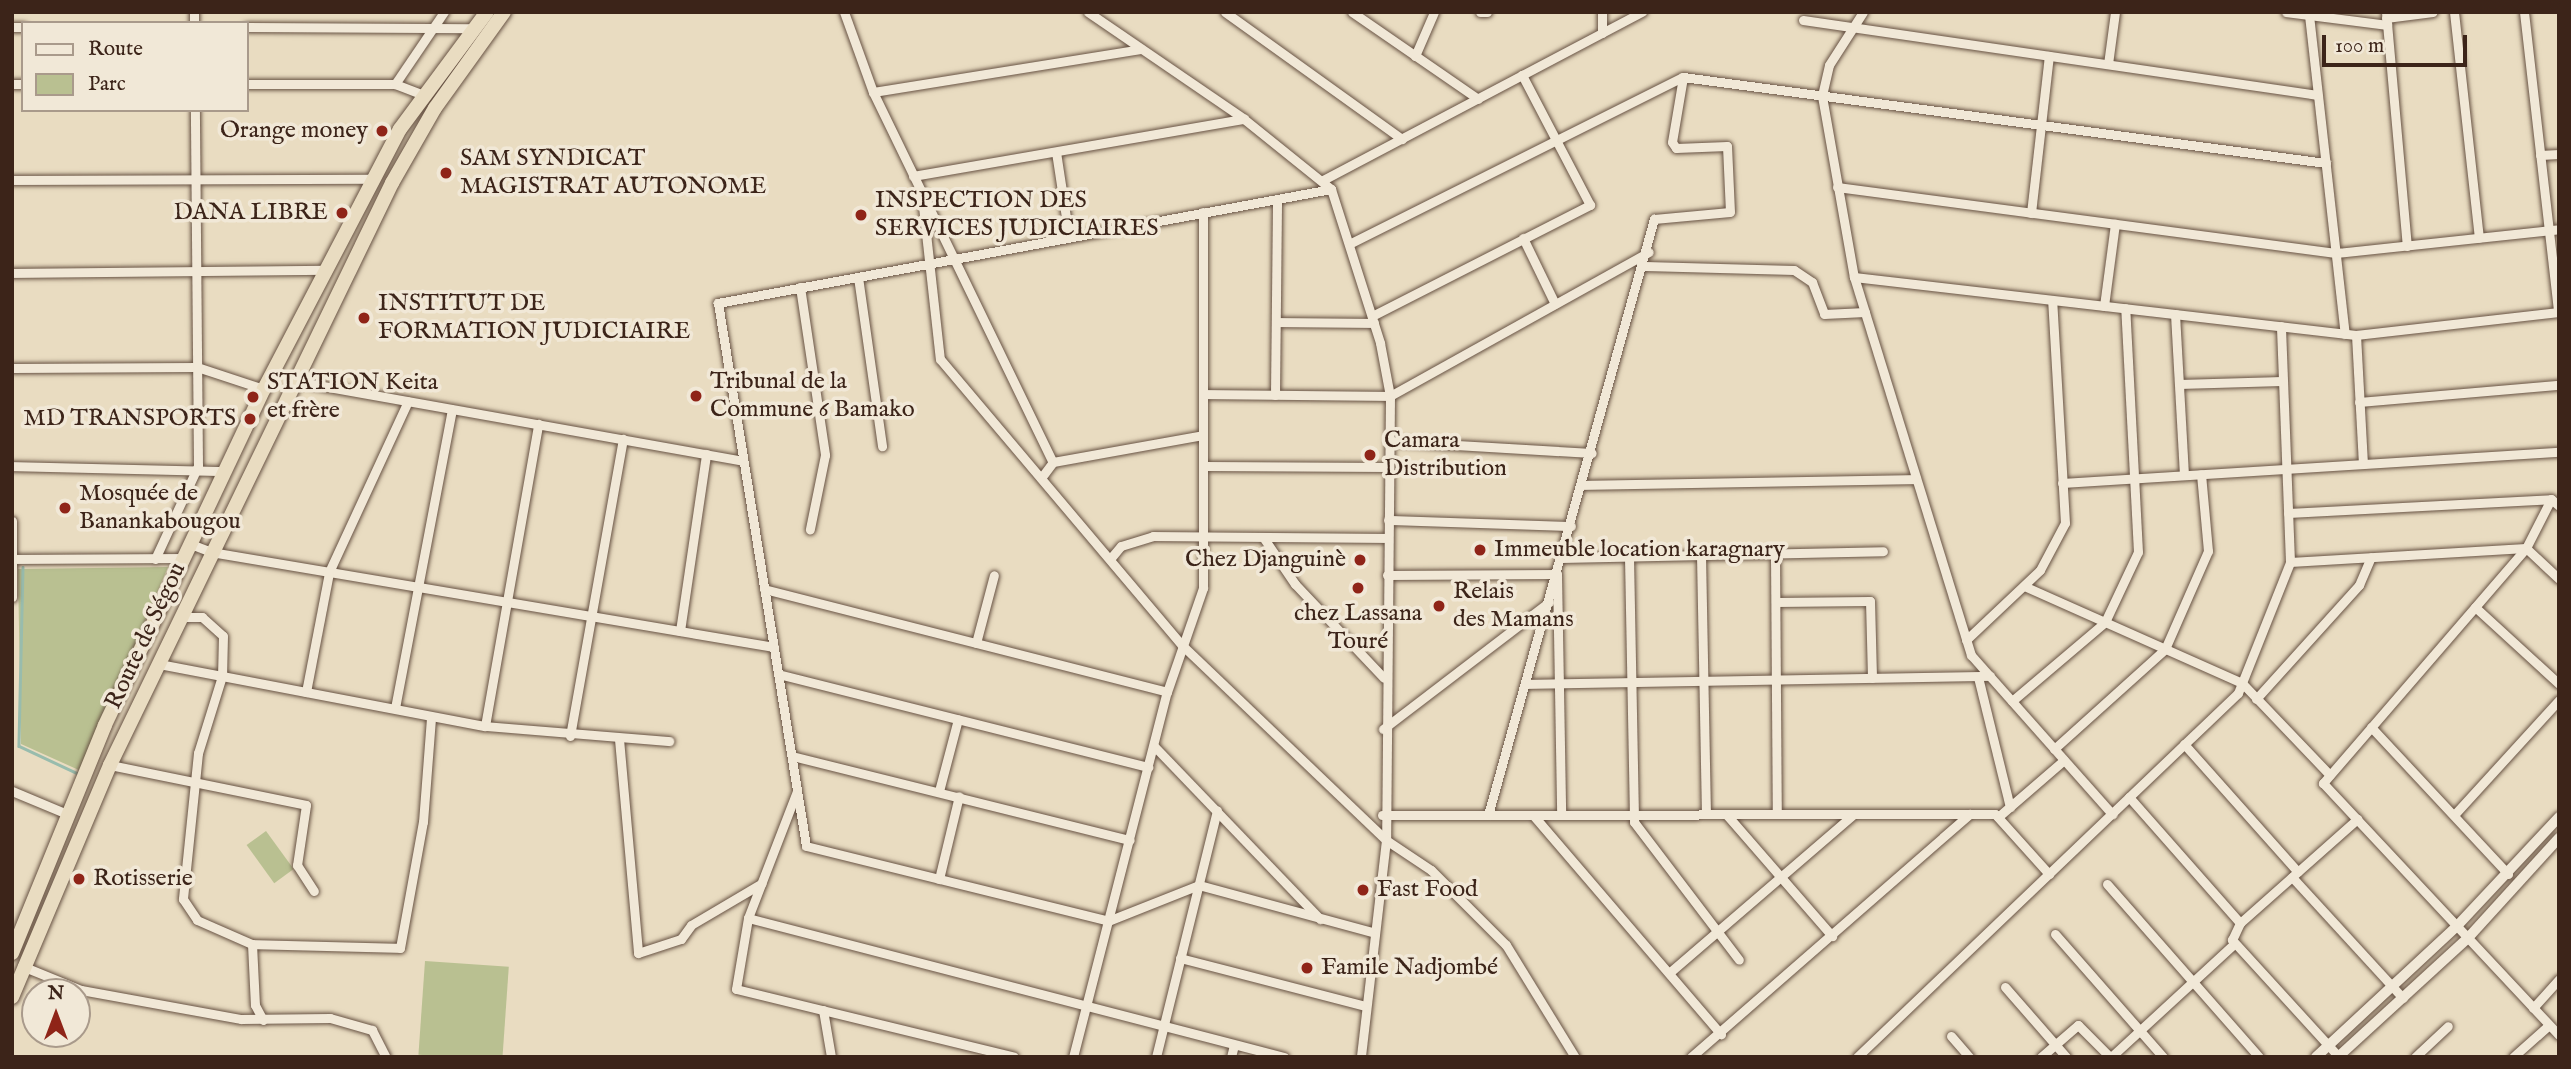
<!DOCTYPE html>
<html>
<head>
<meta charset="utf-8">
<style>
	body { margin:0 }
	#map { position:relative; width:2571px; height:1069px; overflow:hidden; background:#e9dcc1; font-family:"IM FELL English",serif }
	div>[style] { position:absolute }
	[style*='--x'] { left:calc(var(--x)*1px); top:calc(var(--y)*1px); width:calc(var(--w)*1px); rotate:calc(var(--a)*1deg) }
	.green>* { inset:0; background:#b9c091; transform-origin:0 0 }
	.stream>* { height:2.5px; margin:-1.25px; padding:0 1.25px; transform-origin:1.25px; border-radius:1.25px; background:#98bcad }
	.roads { filter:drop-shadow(0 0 2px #675243) drop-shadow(0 0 2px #675243) }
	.minor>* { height:9px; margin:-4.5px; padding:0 4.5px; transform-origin:4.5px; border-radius:4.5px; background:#f1e8d7 }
	.tertiary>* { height:10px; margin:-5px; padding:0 5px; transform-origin:5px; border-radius:5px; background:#f1e8d7 }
	.trunk>* { height:14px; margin:-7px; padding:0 7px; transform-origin:7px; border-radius:7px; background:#e9dcc1 }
	.dots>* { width:19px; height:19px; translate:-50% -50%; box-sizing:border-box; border:4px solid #f1e8d7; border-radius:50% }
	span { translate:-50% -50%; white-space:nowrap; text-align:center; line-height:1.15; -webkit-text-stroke:7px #f1e8d7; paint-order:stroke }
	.poi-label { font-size:24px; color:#3c2419 }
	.right { translate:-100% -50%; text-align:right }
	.left { translate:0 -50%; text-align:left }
	.street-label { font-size:24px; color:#3c2419 }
	.frame { position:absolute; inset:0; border:14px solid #3c2419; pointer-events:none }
	.legend { position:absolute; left:21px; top:21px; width:228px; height:91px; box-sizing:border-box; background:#f1e8d7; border:2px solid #a99a8b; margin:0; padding:9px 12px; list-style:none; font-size:21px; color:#3c2419 }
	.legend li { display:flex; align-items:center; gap:14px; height:35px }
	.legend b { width:35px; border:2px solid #a99a8b }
	.north { position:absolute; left:21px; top:978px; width:70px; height:70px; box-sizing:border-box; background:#f1e8d7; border:2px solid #a99a8b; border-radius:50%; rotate:0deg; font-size:19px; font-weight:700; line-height:28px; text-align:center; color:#3c2419 }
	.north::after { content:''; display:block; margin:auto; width:24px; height:32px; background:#8f2418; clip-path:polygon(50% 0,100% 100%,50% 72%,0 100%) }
	.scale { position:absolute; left:2322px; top:35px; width:145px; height:32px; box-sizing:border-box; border:4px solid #3c2419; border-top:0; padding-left:9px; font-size:21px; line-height:24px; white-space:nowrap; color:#3c2419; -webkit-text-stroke:5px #f1e8d7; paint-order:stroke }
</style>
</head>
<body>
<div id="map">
	<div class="green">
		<div style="clip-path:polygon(168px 567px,81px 771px,21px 744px,18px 569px)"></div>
		<div style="left:266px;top:831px;width:47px;height:24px;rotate:54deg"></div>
		<div style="left:425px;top:961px;width:84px;height:94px;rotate:4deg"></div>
	</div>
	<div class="stream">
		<div style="--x:23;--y:567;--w:179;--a:91.3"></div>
		<div style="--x:19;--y:746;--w:66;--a:25"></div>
	</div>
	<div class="roads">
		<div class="minor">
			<div style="--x:194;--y:12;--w:11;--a:90"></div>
			<div style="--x:844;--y:12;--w:85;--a:70.1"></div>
			<div style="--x:873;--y:92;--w:411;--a:64.1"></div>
			<div style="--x:1088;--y:12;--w:189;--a:34.4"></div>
			<div style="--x:1244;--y:119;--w:112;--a:38.8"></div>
			<div style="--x:1331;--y:189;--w:162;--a:72.3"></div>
			<div style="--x:1380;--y:343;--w:54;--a:79.3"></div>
			<div style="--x:1390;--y:396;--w:444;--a:90.5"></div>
			<div style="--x:1386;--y:840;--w:218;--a:96.6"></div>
			<div style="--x:1225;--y:12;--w:218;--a:35.7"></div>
			<div style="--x:1352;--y:12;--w:153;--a:34.6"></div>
			<div style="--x:1480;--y:12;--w:7;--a:0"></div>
			<div style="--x:1863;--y:12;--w:63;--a:122.7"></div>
			<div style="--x:1829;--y:65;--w:32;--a:103"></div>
			<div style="--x:1822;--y:96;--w:184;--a:80"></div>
			<div style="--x:1854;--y:277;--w:396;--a:72.8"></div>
			<div style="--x:1971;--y:655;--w:213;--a:48.4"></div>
			<div style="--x:2286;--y:12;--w:102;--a:7.3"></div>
			<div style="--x:2386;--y:12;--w:235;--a:84.9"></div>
			<div style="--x:2454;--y:12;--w:227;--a:83.7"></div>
			<div style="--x:2524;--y:12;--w:302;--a:83.5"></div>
			<div style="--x:2309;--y:15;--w:321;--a:83.6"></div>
			<div style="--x:2386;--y:18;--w:47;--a:-7.3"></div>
			<div style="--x:1803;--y:20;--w:520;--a:8.29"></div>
			<div style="--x:12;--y:27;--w:11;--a:0"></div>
			<div style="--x:247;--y:27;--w:228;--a:0.3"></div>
			<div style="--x:1602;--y:33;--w:21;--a:-90"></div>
			<div style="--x:1415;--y:56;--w:48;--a:-66.6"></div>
			<div style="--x:2108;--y:64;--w:52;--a:-82.3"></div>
			<div style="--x:12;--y:84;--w:11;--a:0"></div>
			<div style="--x:247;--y:84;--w:148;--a:0"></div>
			<div style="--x:395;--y:84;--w:30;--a:21"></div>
			<div style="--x:395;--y:84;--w:87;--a:-55.8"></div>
			<div style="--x:873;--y:92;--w:271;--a:-9.1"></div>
			<div style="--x:1056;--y:152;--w:86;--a:81.3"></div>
			<div style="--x:2540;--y:155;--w:19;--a:-3"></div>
			<div style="--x:913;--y:176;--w:336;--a:-9.8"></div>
			<div style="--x:12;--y:180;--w:359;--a:-0.2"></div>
			<div style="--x:1323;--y:180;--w:361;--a:-27.8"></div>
			<div style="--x:1837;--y:187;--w:503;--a:7.53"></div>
			<div style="--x:2336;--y:253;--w:224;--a:-6.1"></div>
			<div style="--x:1331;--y:189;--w:624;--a:169.47"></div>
			<div style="--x:718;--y:303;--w:550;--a:80.79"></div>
			<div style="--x:806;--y:846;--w:311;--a:13.9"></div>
			<div style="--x:1108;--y:921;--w:98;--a:-21.6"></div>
			<div style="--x:1199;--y:885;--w:179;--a:15.2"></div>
			<div style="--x:922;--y:197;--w:163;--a:83.7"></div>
			<div style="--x:940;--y:359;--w:375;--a:49.8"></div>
			<div style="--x:1182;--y:645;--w:282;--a:43.7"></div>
			<div style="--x:1386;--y:840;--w:54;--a:33.7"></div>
			<div style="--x:1431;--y:870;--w:106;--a:45"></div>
			<div style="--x:1506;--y:945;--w:132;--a:58.4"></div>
			<div style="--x:2031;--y:213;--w:158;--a:-83.5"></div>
			<div style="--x:1523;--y:238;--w:73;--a:64.1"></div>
			<div style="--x:1349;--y:244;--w:373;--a:-26.6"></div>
			<div style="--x:1683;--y:77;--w:649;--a:7.62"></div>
			<div style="--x:1645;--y:266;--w:149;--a:1.5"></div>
			<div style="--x:1794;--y:270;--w:22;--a:34"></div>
			<div style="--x:1812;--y:282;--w:34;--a:69"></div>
			<div style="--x:1824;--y:314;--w:41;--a:-2.8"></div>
			<div style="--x:12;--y:273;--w:312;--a:-0.6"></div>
			<div style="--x:858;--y:277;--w:171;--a:81.9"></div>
			<div style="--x:1854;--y:277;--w:505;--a:6.59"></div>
			<div style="--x:2356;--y:335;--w:204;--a:-6.5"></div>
			<div style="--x:800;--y:287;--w:170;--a:81.5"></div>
			<div style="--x:825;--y:455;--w:76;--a:101.5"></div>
			<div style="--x:2104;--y:306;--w:83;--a:-82.4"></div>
			<div style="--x:2175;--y:314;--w:161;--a:86.8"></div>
			<div style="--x:1372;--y:316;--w:245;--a:-27"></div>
			<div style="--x:1590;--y:205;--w:147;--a:-117.6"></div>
			<div style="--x:1276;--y:322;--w:98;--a:0.6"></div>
			<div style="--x:2356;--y:335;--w:129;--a:86.9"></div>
			<div style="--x:12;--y:368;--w:185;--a:-0.3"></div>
			<div style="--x:197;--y:367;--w:71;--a:18.2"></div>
			<div style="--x:295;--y:381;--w:455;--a:10.1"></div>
			<div style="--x:2179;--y:384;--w:103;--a:-1.7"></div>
			<div style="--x:1203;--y:394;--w:187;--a:0.6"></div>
			<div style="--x:1390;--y:396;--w:296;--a:-29.1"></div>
			<div style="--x:1275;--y:395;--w:196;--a:-89.4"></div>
			<div style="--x:2359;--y:402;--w:201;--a:-4.9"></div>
			<div style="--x:1389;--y:441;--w:203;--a:3.4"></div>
			<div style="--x:12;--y:466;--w:212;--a:1.4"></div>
			<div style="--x:1203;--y:466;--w:186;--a:0.3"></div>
			<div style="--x:1041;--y:478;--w:20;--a:-53"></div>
			<div style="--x:1053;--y:462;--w:152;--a:-10.2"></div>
			<div style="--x:2062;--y:483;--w:498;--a:-3.6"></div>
			<div style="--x:1582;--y:485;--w:334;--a:-1"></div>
			<div style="--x:2551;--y:499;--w:55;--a:117"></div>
			<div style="--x:2526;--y:548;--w:311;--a:130.8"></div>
			<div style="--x:2323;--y:783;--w:345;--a:46.9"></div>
			<div style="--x:2288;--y:513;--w:263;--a:-3"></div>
			<div style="--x:2551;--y:499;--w:11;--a:41"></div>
			<div style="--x:1388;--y:520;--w:183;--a:1.9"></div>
			<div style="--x:12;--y:521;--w:76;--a:90"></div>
			<div style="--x:1263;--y:537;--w:57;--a:55.8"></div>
			<div style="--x:1295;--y:584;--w:129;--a:46.6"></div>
			<div style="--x:188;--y:543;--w:25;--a:21"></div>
			<div style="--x:211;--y:552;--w:571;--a:9.58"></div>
			<div style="--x:1775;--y:553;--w:261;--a:89.6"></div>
			<div style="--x:1701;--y:555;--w:259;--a:88.9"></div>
			<div style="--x:1629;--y:557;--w:265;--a:88.9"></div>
			<div style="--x:1634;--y:822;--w:173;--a:52.7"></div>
			<div style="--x:1561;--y:558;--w:322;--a:-1.2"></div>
			<div style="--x:12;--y:559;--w:168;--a:-0.3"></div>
			<div style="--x:155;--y:559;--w:102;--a:-65.2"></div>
			<div style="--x:198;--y:466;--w:356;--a:-90.5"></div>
			<div style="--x:1110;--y:559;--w:17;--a:-50"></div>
			<div style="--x:1121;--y:546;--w:34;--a:-17"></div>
			<div style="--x:1153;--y:536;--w:234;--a:0.5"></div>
			<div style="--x:2290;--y:562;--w:236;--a:-3.4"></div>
			<div style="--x:2526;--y:548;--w:45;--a:43.2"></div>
			<div style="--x:1387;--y:575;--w:170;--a:-0.3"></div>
			<div style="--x:1557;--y:574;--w:241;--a:89"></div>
			<div style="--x:2024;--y:586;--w:239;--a:24"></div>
			<div style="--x:2242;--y:683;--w:127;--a:46.3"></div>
			<div style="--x:764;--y:589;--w:416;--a:14.3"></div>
			<div style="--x:1776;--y:602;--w:94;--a:-0.6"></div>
			<div style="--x:1870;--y:601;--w:77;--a:88.5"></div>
			<div style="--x:2475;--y:607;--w:114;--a:42.5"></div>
			<div style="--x:181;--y:617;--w:21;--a:0"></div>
			<div style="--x:202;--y:617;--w:28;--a:42"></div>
			<div style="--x:223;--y:636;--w:40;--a:91.4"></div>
			<div style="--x:222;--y:676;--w:268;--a:10.8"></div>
			<div style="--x:485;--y:726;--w:185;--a:4.7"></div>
			<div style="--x:680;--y:631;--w:179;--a:-81.6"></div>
			<div style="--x:1966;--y:640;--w:102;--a:-43.4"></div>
			<div style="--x:2040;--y:570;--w:53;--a:-62"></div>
			<div style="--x:2065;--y:523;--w:223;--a:-93.3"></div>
			<div style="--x:976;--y:643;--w:70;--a:-75.2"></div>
			<div style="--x:159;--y:664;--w:64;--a:10.8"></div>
			<div style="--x:222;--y:676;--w:81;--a:107.3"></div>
			<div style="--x:198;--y:753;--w:147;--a:95.9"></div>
			<div style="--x:183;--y:899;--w:25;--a:56"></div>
			<div style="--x:197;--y:920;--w:60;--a:23.6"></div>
			<div style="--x:252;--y:944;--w:61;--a:87.2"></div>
			<div style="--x:255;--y:1005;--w:17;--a:62"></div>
			<div style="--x:778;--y:674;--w:382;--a:14.1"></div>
			<div style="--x:1978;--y:677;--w:134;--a:76.2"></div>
			<div style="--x:1526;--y:684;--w:464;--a:-1"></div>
			<div style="--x:306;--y:692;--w:122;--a:-79.1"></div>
			<div style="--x:329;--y:572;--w:188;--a:-65.2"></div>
			<div style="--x:2256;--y:699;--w:154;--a:-47.9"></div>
			<div style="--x:2359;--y:585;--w:30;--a:-67"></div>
			<div style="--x:2012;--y:701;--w:122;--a:-40.3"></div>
			<div style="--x:2105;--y:622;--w:77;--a:-64.8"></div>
			<div style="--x:2138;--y:552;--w:244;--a:-93"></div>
			<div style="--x:395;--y:708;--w:304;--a:-79.2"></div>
			<div style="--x:485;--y:726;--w:307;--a:-80"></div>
			<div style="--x:2371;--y:727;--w:201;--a:47"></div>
			<div style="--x:1383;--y:729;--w:209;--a:-37.4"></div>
			<div style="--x:570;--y:736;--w:302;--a:-79.9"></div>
			<div style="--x:619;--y:739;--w:215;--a:84.9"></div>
			<div style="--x:638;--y:953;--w:45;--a:-18"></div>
			<div style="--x:681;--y:939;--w:17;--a:-54"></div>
			<div style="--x:691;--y:925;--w:82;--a:-30.6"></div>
			<div style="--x:2184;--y:744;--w:171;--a:48.3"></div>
			<div style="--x:1154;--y:746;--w:240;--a:46.2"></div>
			<div style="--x:2054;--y:749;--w:149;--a:-42"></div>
			<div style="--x:2165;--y:649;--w:107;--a:-66.3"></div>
			<div style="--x:2208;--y:551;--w:77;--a:-95.2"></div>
			<div style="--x:792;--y:756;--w:348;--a:14"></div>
			<div style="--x:110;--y:765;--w:200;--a:11.5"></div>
			<div style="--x:306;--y:805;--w:61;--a:98.5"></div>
			<div style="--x:297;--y:865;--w:31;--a:57"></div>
			<div style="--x:12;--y:791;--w:60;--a:22.7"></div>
			<div style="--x:797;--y:791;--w:136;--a:111.1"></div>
			<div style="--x:748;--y:918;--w:72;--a:99.6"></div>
			<div style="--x:736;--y:989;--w:286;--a:13.7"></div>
			<div style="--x:939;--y:791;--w:74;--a:-75.2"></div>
			<div style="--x:2129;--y:797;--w:168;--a:48.6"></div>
			<div style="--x:1726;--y:814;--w:162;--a:49"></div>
			<div style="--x:1382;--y:815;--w:613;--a:-0.09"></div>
			<div style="--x:1995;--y:814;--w:81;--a:48"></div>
			<div style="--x:1488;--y:815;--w:619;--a:-74.44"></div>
			<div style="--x:1654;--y:219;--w:76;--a:-5.3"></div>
			<div style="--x:1730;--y:212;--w:66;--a:-92.6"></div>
			<div style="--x:1727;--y:146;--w:51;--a:177.8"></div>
			<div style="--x:1676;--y:148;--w:7;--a:-124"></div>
			<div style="--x:1672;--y:142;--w:66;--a:-80.4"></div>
			<div style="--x:1533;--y:815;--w:289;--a:49.4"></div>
			<div style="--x:2454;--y:815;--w:156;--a:-47.6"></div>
			<div style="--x:1998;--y:817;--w:87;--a:-40.8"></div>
			<div style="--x:2292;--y:877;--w:164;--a:47.5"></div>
			<div style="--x:939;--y:879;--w:85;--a:-76.5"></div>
			<div style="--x:2107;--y:884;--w:230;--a:48.7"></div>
			<div style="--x:748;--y:918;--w:554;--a:14.54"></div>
			<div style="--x:2055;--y:934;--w:164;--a:48.7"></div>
			<div style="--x:252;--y:944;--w:148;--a:1.5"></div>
			<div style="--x:400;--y:948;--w:128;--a:-79.7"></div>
			<div style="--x:423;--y:822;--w:105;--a:-85.6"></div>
			<div style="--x:1180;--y:958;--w:191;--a:14.5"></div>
			<div style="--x:22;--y:966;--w:64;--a:22.1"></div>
			<div style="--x:81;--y:990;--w:163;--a:10.3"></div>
			<div style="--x:241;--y:1019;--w:89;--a:-0.6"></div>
			<div style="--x:330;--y:1018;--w:44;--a:15.9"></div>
			<div style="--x:372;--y:1030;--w:30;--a:63"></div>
			<div style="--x:1669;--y:973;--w:244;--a:-40.7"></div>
			<div style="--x:2005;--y:987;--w:93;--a:48.9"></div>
			<div style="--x:2533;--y:1008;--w:39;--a:-48"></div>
			<div style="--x:823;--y:1010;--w:48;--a:80.3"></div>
			<div style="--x:1951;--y:1036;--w:28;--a:49"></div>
			<div style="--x:1073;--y:1057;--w:377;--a:-75.6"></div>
			<div style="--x:1167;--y:692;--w:110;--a:-70.9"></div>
			<div style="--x:1203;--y:588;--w:376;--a:-90"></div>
			<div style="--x:1156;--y:1057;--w:254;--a:-76.1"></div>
			<div style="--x:1231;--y:1057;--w:12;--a:-76"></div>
			<div style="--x:1691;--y:1057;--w:370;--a:-41.1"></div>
			<div style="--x:1857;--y:1057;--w:527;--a:-43.69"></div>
			<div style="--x:2238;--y:693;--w:141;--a:-68.3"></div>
			<div style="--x:2290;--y:562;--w:236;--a:-92.2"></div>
			<div style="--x:2041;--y:1057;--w:49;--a:-40.9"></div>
			<div style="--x:2078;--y:1025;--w:45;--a:45"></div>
			<div style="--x:2111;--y:1057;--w:166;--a:-42.6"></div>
			<div style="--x:2339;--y:1057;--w:159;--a:-132.4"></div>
			<div style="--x:2232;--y:940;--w:19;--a:-65"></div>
			<div style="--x:2240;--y:923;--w:157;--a:-41.6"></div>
			<div style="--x:2415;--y:1057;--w:45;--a:-43.2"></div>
			<div style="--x:2513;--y:1057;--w:48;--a:-41.6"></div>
		</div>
		<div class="tertiary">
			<div style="--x:2316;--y:1057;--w:192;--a:-42.9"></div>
			<div style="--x:2457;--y:926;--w:149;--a:-46.9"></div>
			<div style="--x:2338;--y:1057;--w:176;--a:-42.5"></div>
			<div style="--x:2468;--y:938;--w:135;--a:-47.7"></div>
		</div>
		<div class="trunk">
			<div style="--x:12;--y:953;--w:246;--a:-67.8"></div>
			<div style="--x:105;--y:725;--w:372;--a:-64.7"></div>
			<div style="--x:264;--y:389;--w:293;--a:-62.4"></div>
			<div style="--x:400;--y:129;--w:146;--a:-53.4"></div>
			<div style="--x:12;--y:997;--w:252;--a:-67.1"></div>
			<div style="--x:110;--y:765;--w:647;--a:-64.15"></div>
			<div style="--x:392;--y:183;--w:86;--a:-60.2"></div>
			<div style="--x:435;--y:108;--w:118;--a:-54.3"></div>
		</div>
	</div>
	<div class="dots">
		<div style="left:382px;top:131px;background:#8f2418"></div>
		<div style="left:446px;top:173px;background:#8f2418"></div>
		<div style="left:342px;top:213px;background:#8f2418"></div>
		<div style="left:861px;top:215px;background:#8f2418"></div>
		<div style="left:364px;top:318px;background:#8f2418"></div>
		<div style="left:696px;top:396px;background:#8f2418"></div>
		<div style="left:253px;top:397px;background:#8f2418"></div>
		<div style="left:250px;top:419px;background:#8f2418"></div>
		<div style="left:1370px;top:455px;background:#8f2418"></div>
		<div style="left:65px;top:508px;background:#8f2418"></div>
		<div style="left:1480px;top:550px;background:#8f2418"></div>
		<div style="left:1360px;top:560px;background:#8f2418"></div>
		<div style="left:1358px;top:588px;background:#8f2418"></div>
		<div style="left:1439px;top:606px;background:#8f2418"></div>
		<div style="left:79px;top:879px;background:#8f2418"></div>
		<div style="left:1363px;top:890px;background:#8f2418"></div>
		<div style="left:1307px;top:968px;background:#8f2418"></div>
	</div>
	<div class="poi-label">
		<span class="right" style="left:368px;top:131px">Orange money</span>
		<span class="left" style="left:460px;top:173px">SAM SYNDICAT<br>MAGISTRAT AUTONOME</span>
		<span class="left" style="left:875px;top:215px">INSPECTION DES<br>SERVICES JUDICIAIRES</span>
		<span class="right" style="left:328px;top:213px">DANA LIBRE</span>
		<span class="left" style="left:378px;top:318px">INSTITUT DE<br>FORMATION JUDICIAIRE</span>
		<span class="left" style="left:710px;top:396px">Tribunal de la<br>Commune 6 Bamako</span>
		<span class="left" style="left:267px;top:397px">STATION Keita<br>et frère</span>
		<span class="right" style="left:236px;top:419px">MD TRANSPORTS</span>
		<span class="left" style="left:1384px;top:455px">Camara<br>Distribution</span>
		<span class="left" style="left:79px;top:508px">Mosquée de<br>Banankabougou</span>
		<span class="left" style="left:1494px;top:550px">Immeuble location karagnary</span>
		<span class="right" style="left:1346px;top:560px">Chez Djanguinè</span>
		<span class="left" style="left:1453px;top:606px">Relais<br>des Mamans</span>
		<span style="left:1358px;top:628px">chez Lassana<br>Touré</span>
		<span class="left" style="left:93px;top:879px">Rotisserie</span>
		<span class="left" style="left:1377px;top:890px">Fast Food</span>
		<span class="left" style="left:1321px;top:968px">Famile Nadjombé</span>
	</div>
	<div class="street-label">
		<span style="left:146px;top:636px;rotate:-65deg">Route de Ségou</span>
	</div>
	<div class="frame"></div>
	<ul class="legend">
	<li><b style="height:9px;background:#f1e8d7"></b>Route</li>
	<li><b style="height:19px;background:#b9c091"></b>Parc</li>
	</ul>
	<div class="north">N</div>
	<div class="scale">100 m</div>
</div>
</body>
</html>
